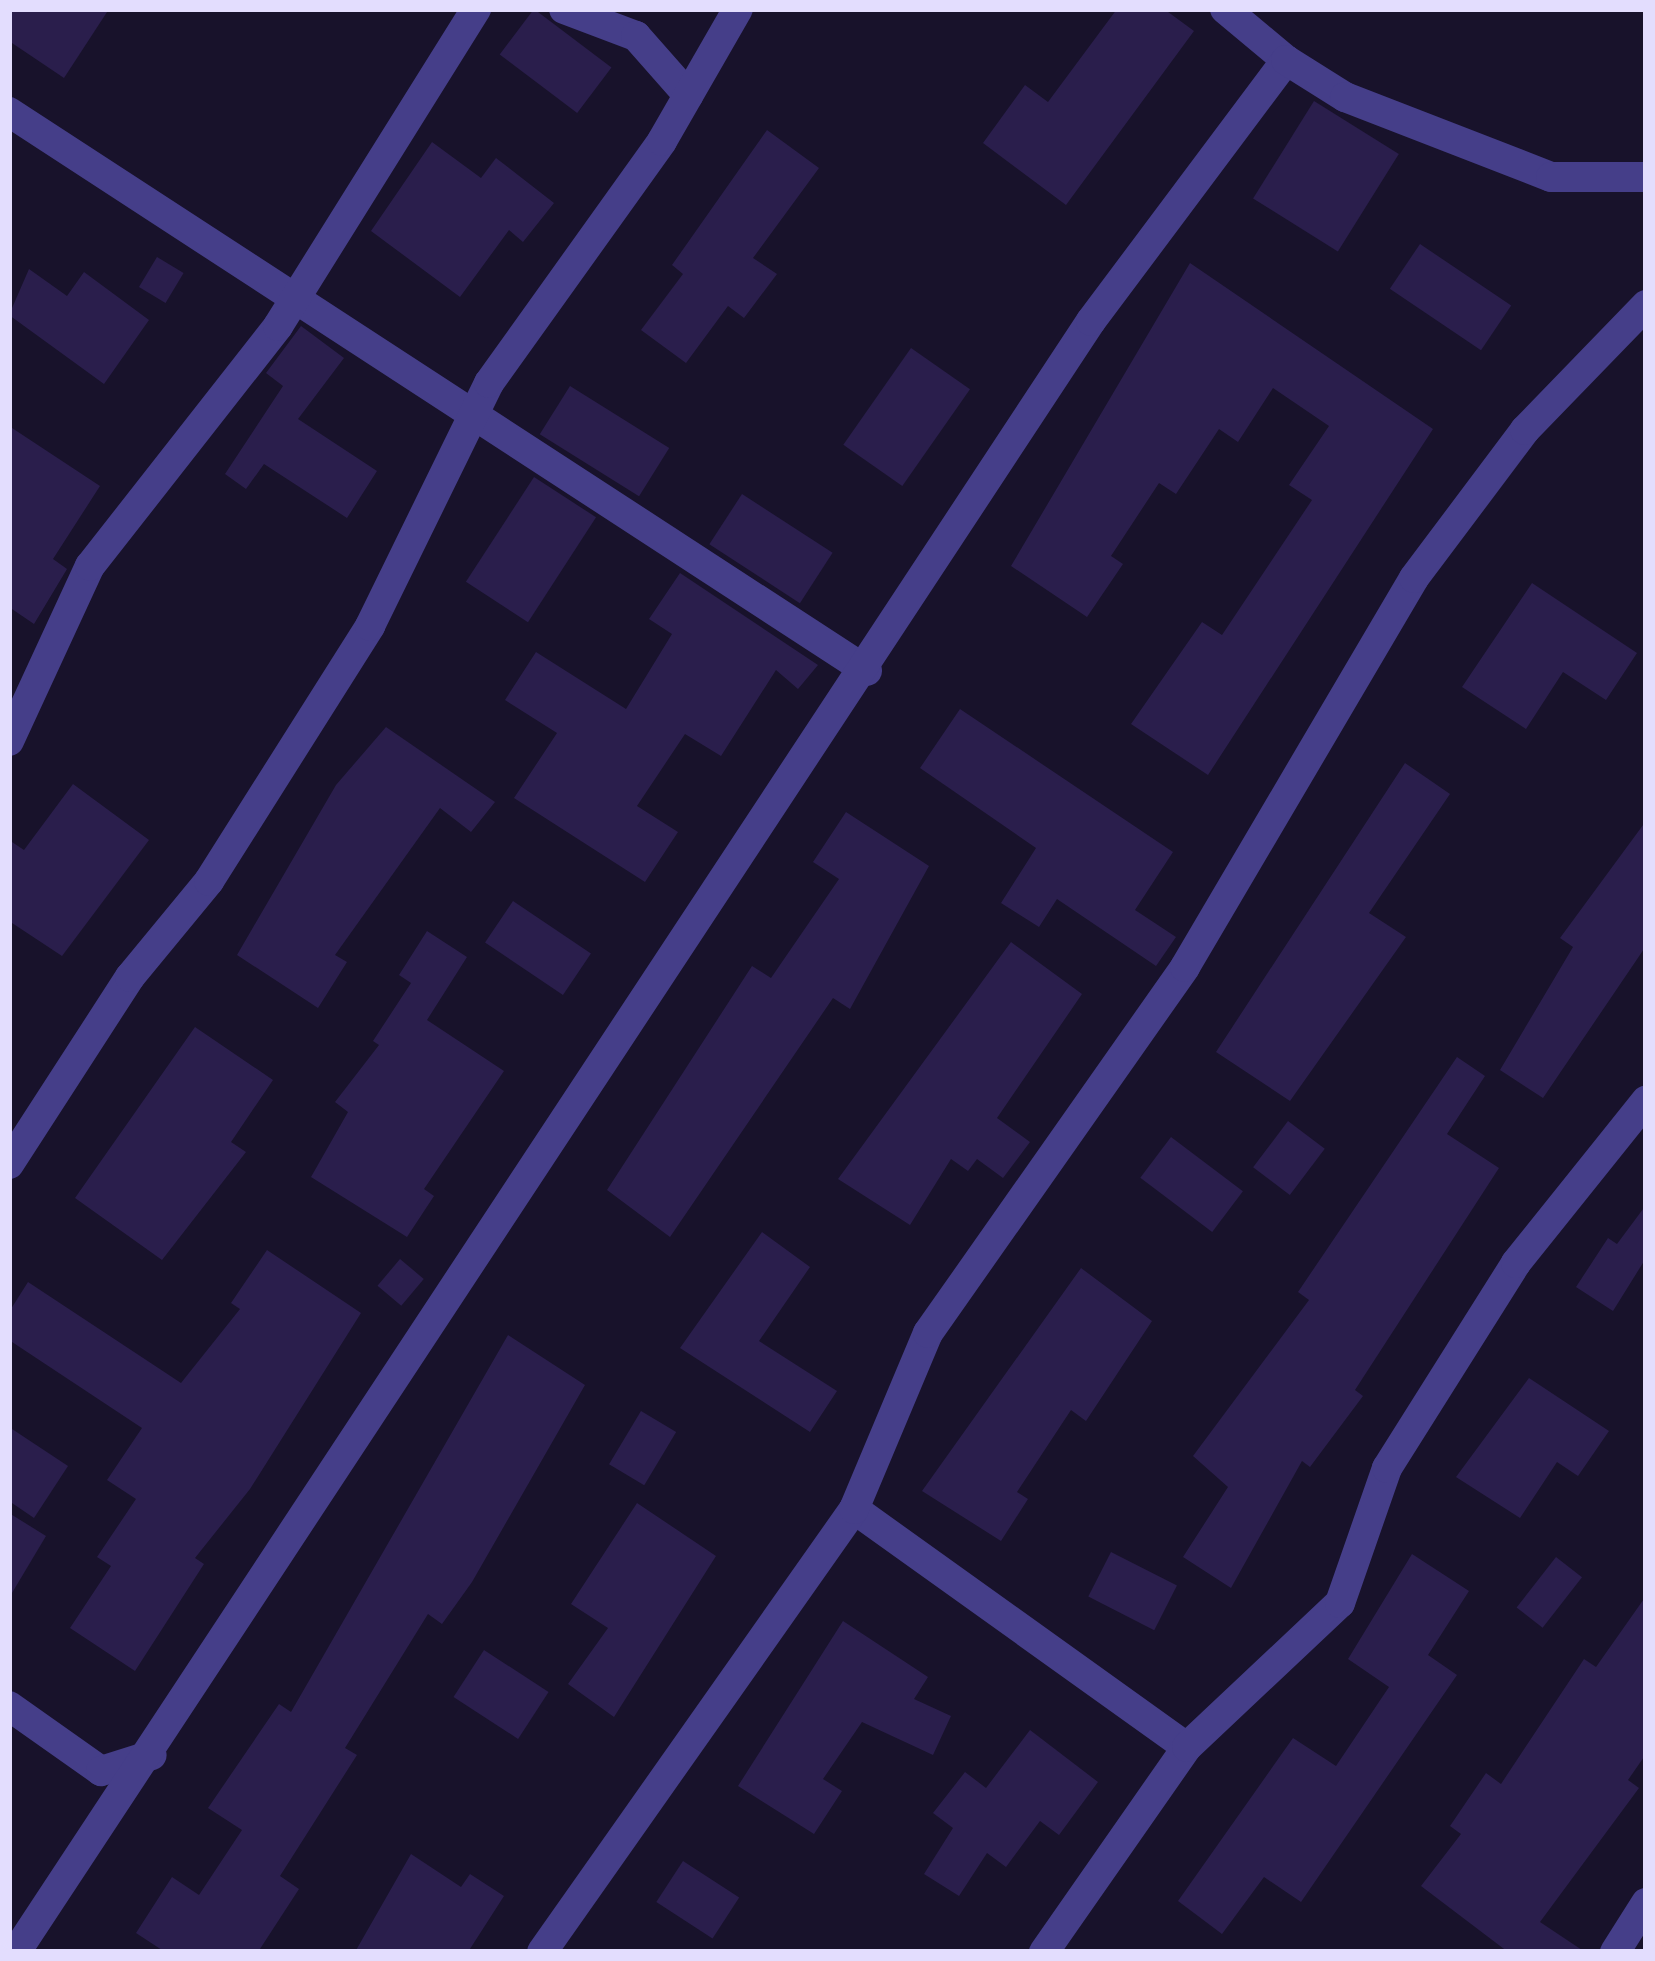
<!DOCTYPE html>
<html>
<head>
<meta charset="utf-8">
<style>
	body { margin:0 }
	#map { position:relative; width:1655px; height:1961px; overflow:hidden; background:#18122b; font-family:Mulish,sans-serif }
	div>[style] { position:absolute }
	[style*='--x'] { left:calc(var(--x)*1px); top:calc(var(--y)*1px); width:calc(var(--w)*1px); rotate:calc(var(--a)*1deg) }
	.building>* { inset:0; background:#2a1e4c; transform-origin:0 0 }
	.street>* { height:30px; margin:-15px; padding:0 15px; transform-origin:15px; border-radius:15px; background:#453e89 }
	span { translate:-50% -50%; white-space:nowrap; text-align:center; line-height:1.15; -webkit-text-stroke:9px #18122b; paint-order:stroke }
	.frame { position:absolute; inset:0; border:12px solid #e3ddfe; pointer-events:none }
</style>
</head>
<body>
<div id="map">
	<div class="building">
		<div style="clip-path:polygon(9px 9px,109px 9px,64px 78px,9px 41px)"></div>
		<div style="left:534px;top:9px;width:97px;height:57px;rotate:37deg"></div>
		<div style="clip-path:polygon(1117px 9px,1164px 9px,1194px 31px,1066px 205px,983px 143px,1025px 85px,1048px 102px)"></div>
		<div style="left:1314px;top:101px;width:100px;height:115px;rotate:32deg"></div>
		<div style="clip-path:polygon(767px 130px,819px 168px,753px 258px,777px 274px,744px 318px,728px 306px,686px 363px,641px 330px,683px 274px,672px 265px)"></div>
		<div style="clip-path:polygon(432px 142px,481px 178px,496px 158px,554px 203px,523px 242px,509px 230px,460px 297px,371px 231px)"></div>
		<div style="left:1420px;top:244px;width:110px;height:54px;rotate:34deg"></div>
		<div style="left:157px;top:257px;width:31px;height:35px;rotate:31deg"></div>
		<div style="clip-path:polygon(1190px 263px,1433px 429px,1208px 775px,1131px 724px,1202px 622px,1222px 635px,1312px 500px,1289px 485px,1329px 426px,1273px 388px,1238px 442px,1219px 429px,1176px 494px,1159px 483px,1111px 556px,1123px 564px,1087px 617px,1011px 566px)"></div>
		<div style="clip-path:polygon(29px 269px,67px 296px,84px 272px,149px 320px,104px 384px,9px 315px)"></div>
		<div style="clip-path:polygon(301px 326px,344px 358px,298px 419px,377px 471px,347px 518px,264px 464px,246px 489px,225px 474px,283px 386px,266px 373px)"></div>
		<div style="left:911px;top:348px;width:72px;height:118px;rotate:35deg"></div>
		<div style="left:570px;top:386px;width:117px;height:57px;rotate:32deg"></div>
		<div style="clip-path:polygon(9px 426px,100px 486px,53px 559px,67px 569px,34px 624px,9px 607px)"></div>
		<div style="left:534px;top:477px;width:74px;height:125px;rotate:33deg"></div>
		<div style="left:742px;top:494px;width:108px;height:60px;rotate:33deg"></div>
		<div style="clip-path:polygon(680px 573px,818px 665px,798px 689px,776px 670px,721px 756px,685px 734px,637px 806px,678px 832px,645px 882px,514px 798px,557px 733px,505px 700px,536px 652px,626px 709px,672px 634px,649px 619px)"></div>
		<div style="clip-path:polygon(1532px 583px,1637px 653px,1606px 700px,1563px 672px,1526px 729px,1462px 687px)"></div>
		<div style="clip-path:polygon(960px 709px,1173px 852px,1135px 910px,1176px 937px,1156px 966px,1057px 899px,1039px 927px,1001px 903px,1036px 848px,920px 768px)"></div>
		<div style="clip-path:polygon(386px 727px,495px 802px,471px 832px,440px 808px,335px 955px,347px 962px,318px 1008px,237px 955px,336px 785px)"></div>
		<div style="clip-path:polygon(1405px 763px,1450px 794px,1369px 913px,1406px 937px,1290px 1101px,1216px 1052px)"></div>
		<div style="clip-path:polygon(73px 784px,149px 840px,62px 956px,9px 921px,9px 840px,24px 850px)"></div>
		<div style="clip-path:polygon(846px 812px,929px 866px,850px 1009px,833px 998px,670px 1237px,607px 1190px,752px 966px,771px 978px,839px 879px,813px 862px)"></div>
		<div style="clip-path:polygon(1646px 821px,1646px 946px,1543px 1098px,1500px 1070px,1573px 947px,1560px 938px)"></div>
		<div style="left:513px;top:901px;width:94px;height:50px;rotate:34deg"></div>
		<div style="clip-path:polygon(427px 931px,467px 957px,427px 1020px,504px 1071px,424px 1189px,434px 1196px,407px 1237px,311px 1177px,348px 1112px,335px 1102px,379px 1045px,373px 1041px,411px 983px,399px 975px)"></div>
		<div style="clip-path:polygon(1011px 942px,1082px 994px,997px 1118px,1030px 1142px,1003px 1178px,977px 1159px,968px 1171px,951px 1159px,910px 1225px,838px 1179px)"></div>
		<div style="clip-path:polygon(195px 1027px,273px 1080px,231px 1142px,246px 1152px,162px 1260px,75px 1198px)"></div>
		<div style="clip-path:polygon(1457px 1057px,1485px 1076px,1447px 1134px,1499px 1168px,1355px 1390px,1363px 1396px,1310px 1467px,1302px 1461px,1231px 1588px,1183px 1557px,1228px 1487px,1193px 1456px,1309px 1300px,1298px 1292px)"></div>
		<div style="left:1288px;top:1121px;width:46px;height:58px;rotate:37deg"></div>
		<div style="left:1171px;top:1137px;width:90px;height:51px;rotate:37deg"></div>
		<div style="clip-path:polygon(1646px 1205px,1646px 1258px,1613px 1311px,1576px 1287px,1608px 1238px,1617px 1244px)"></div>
		<div style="clip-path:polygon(762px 1232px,810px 1267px,759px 1341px,837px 1391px,810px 1432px,680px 1348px)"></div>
		<div style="clip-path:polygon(267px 1250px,361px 1313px,250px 1489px,195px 1558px,204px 1564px,135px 1671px,70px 1628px,111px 1566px,97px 1557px,136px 1499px,107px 1480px,142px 1428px,9px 1340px,9px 1312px,28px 1282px,181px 1383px,240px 1309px,231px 1303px)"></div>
		<div style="left:400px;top:1259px;width:31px;height:35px;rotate:40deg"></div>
		<div style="clip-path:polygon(1081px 1268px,1152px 1321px,1086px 1421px,1071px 1410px,1017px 1492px,1028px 1499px,1001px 1541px,922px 1491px)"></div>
		<div style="clip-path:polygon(508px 1335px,585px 1385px,472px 1582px,442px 1624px,428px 1614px,345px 1748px,357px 1755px,280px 1876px,299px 1889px,258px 1952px,165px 1952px,136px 1933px,172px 1877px,199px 1895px,242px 1830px,208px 1808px,279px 1704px,291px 1712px)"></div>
		<div style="clip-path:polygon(1529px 1378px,1609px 1431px,1578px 1476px,1557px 1462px,1520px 1518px,1456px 1477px)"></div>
		<div style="left:641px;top:1411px;width:41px;height:62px;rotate:31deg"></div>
		<div style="clip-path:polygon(9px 1427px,68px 1466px,34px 1518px,9px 1501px)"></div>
		<div style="clip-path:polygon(637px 1503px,716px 1556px,614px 1717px,568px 1684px,608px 1628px,571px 1604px)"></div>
		<div style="clip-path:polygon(9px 1513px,46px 1536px,9px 1598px)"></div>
		<div style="left:1111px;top:1552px;width:74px;height:50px;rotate:27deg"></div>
		<div style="clip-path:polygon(1412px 1554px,1469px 1591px,1428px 1655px,1457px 1675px,1301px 1902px,1264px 1877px,1222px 1934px,1178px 1901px,1293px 1738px,1336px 1766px,1389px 1687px,1348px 1659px)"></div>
		<div style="left:1556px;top:1557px;width:33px;height:64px;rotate:38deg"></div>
		<div style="clip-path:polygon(1646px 1596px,1646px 1754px,1628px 1780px,1639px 1788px,1540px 1922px,1585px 1952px,1508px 1952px,1421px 1886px,1461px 1834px,1450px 1826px,1486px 1773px,1501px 1784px,1584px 1659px,1596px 1667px)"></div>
		<div style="clip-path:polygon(843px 1621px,928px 1677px,914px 1699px,951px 1716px,933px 1755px,862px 1722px,823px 1779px,842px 1791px,814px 1834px,738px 1786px)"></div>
		<div style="left:484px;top:1650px;width:77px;height:56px;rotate:33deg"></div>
		<div style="clip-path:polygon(1030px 1730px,1098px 1782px,1059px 1835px,1040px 1821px,1006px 1867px,987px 1853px,959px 1896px,924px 1874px,953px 1828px,933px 1813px,965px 1772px,986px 1788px)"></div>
		<div style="clip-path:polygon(411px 1854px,461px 1887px,470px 1874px,504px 1896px,468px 1952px,355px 1952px)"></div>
		<div style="left:683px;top:1861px;width:67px;height:49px;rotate:33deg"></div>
	</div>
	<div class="street">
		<div style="--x:564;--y:9;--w:77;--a:20.6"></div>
		<div style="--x:636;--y:36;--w:79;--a:48.6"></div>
		<div style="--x:1225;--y:9;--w:80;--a:39.9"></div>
		<div style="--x:9;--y:112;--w:1024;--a:33.08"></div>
		<div style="--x:9;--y:741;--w:193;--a:-65.2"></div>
		<div style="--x:90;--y:566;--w:305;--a:-51.9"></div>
		<div style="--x:278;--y:326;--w:374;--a:-58"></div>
		<div style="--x:9;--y:1164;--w:223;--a:-57.1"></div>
		<div style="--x:130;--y:977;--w:124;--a:-50.5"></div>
		<div style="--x:209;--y:881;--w:302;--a:-57.7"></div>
		<div style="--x:370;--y:626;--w:271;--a:-63.9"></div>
		<div style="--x:489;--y:383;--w:297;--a:-54.4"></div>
		<div style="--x:662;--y:141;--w:152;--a:-60.1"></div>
		<div style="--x:854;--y:1509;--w:409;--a:35.6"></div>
		<div style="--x:9;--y:1706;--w:113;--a:35.2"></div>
		<div style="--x:101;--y:1771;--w:53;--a:-17.4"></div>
		<div style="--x:16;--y:1952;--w:1953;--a:-56.61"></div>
		<div style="--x:1091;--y:321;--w:326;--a:-53.2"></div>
		<div style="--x:1286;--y:60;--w:70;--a:32.1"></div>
		<div style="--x:1345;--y:97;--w:221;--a:21.2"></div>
		<div style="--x:1551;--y:177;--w:95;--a:0"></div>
		<div style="--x:542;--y:1952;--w:542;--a:-54.84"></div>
		<div style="--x:854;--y:1509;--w:191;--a:-67.2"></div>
		<div style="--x:928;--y:1333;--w:447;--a:-54.9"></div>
		<div style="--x:1185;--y:967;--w:451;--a:-59.5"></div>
		<div style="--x:1414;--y:578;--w:185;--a:-53.1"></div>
		<div style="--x:1525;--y:430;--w:174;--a:-45.9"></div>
		<div style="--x:1044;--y:1952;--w:250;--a:-55.1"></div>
		<div style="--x:1187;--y:1747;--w:210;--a:-43.3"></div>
		<div style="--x:1340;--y:1603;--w:143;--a:-70.8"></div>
		<div style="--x:1387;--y:1468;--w:242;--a:-57.8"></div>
		<div style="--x:1516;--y:1263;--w:208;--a:-51.3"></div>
		<div style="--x:1615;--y:1952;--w:58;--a:-57.7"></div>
	</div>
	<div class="frame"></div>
</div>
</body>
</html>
